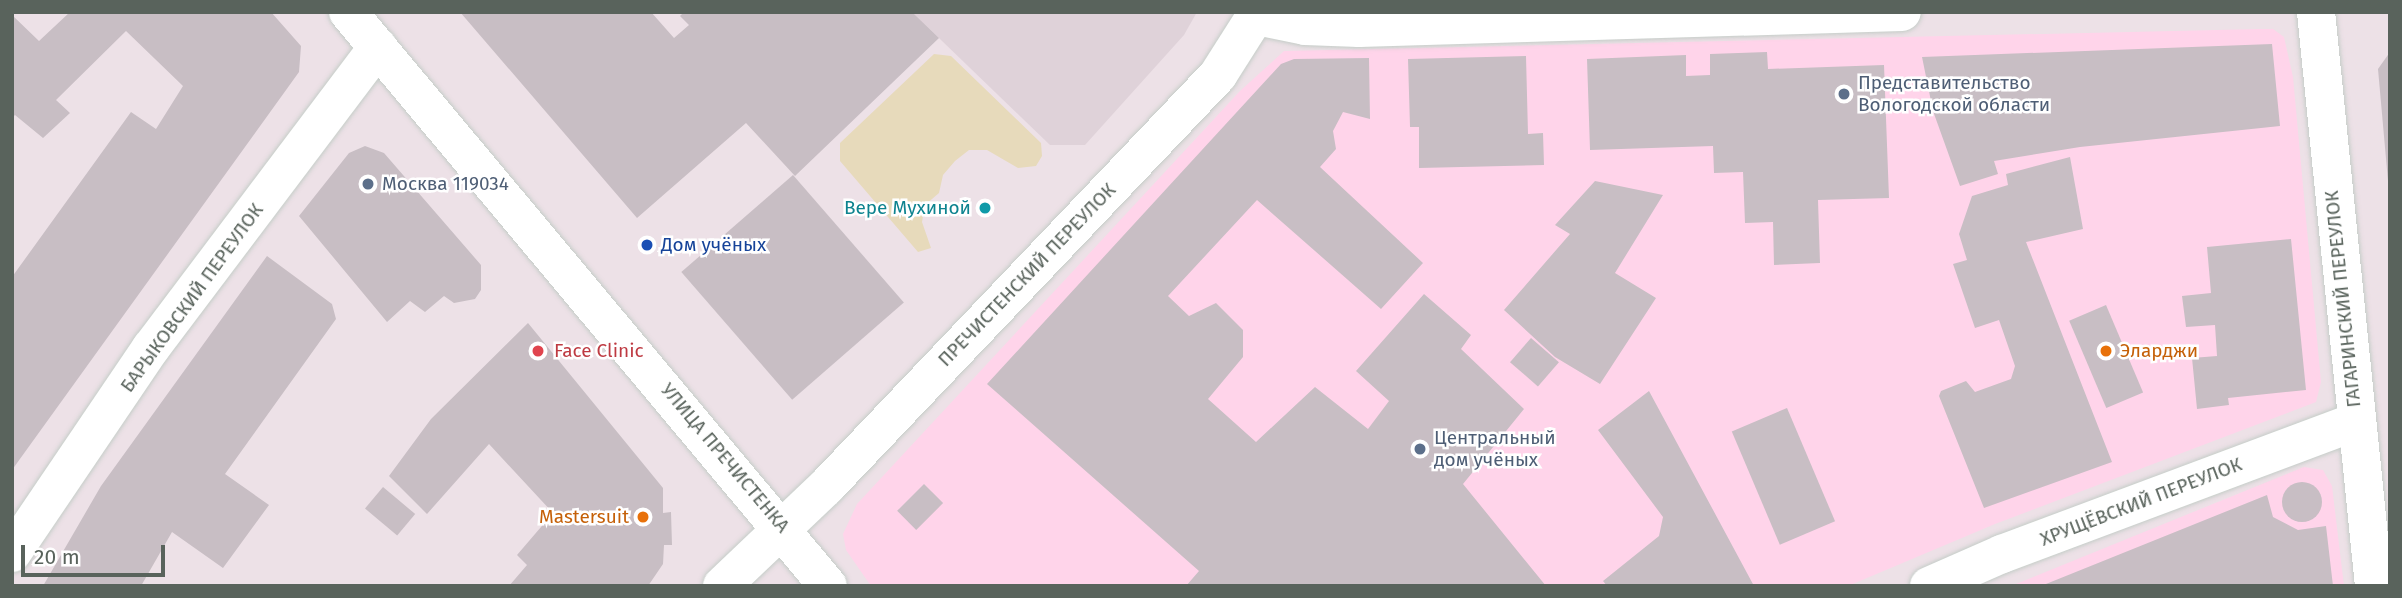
<!DOCTYPE html>
<html>
<head>
<meta charset="utf-8">
<style>
	body { margin:0 }
	#map { position:relative; width:2402px; height:598px; overflow:hidden; background:#ede1e7; font-family:"Fira Sans",sans-serif }
	div>[style] { position:absolute }
	[style*='--x'] { left:calc(var(--x)*1px); top:calc(var(--y)*1px); width:calc(var(--w)*1px); rotate:calc(var(--a)*1deg) }
	.commercial>* { inset:0; background:#ffd4ea }
	.education>* { inset:0; background:#dfd2d9 }
	.green>* { inset:0; background:#e7dabb }
	.building>* { inset:0; background:#c8bec4; transform-origin:0 0 }
	.round { border-radius:50% }
	.roads { filter:drop-shadow(0 0 2px #c5cdc8) drop-shadow(0 0 2px #c5cdc8) }
	.minor>* { height:38px; margin:-19px; padding:0 19px; transform-origin:19px; border-radius:19px; background:#fff }
	.secondary>* { height:38px; margin:-19px; padding:0 19px; transform-origin:19px; border-radius:19px; background:#fff }
	.dots>* { width:19px; height:19px; translate:-50% -50%; box-sizing:border-box; border:4px solid #fff; border-radius:50% }
	span { translate:-50% -50%; white-space:nowrap; text-align:center; line-height:1.15; -webkit-text-stroke:5px #fff; paint-order:stroke }
	.service-label { font-size:19px; color:#4e5e75 }
	.left { translate:0 -50%; text-align:left }
	.culture-label { font-size:19px; color:#0d838f }
	.right { translate:-100% -50%; text-align:right }
	.transit-label { font-size:19px; color:#164399 }
	.street-label { font-size:19px; color:#59635c }
	.health-label { font-size:19px; color:#be3a42 }
	.food-label { font-size:19px; color:#c56008 }
	.frame { position:absolute; inset:0; border:14px solid #59635c; pointer-events:none }
	.scale { position:absolute; left:21px; top:545px; width:144px; height:32px; box-sizing:border-box; border:4px solid #59635c; border-top:0; padding-left:9px; font-size:21px; line-height:24px; white-space:nowrap; color:#59635c; -webkit-text-stroke:5px #fff; paint-order:stroke }
</style>
</head>
<body>
<div id="map">
	<div class="commercial">
		<div style="clip-path:polygon(2260px 29px,2273px 29px,2284px 37px,2293px 77px,2321px 382px,2316px 402px,1995px 524px,1848px 586px,871px 586px,846px 550px,843px 534px,857px 504px,1240px 91px,1284px 51px)"></div>
		<div style="clip-path:polygon(2304px 467px,2323px 470px,2332px 486px,2344px 586px,2011px 586px)"></div>
	</div>
	<div class="education">
		<div style="clip-path:polygon(912px 12px,1197px 12px,1184px 35px,1085px 145px,1050px 145px)"></div>
	</div>
	<div class="green">
		<div style="clip-path:polygon(934px 54px,951px 56px,1041px 143px,1042px 156px,1036px 166px,1018px 168px,987px 150px,969px 150px,955px 161px,943px 175px,939px 193px,925px 205px,922px 222px,931px 248px,918px 252px,840px 161px,840px 143px)"></div>
	</div>
	<div class="building">
		<div style="clip-path:polygon(70px 12px,271px 12px,301px 46px,299px 72px,12px 470px,12px 277px,131px 112px,156px 129px,183px 86px,126px 31px,56px 100px,70px 113px,43px 138px,15px 115px,12px 118px,12px 15px,39px 41px)"></div>
		<div style="clip-path:polygon(460px 12px,651px 12px,674px 38px,689px 25px,680px 16px,684px 12px,912px 12px,939px 38px,795px 176px,746px 123px,637px 218px)"></div>
		<div style="clip-path:polygon(2272px 44px,2280px 126px,2080px 147px,1994px 161px,1998px 174px,1960px 186px,1933px 111px,1922px 57px)"></div>
		<div style="clip-path:polygon(1767px 52px,1768px 69px,1884px 65px,1889px 198px,1818px 200px,1820px 263px,1774px 265px,1773px 222px,1745px 223px,1743px 172px,1714px 173px,1713px 146px,1590px 150px,1587px 59px,1686px 55px,1686px 76px,1710px 75px,1710px 54px)"></div>
		<div style="clip-path:polygon(2390px 52px,2390px 181px,2388px 181px,2378px 69px)"></div>
		<div style="clip-path:polygon(1526px 56px,1528px 134px,1543px 133px,1544px 165px,1419px 168px,1419px 127px,1410px 127px,1408px 59px)"></div>
		<div style="clip-path:polygon(1369px 58px,1370px 119px,1343px 112px,1333px 131px,1336px 149px,1320px 167px,1423px 263px,1381px 309px,1257px 200px,1168px 296px,1189px 316px,1216px 303px,1243px 330px,1243px 357px,1208px 399px,1256px 442px,1315px 387px,1368px 429px,1389px 401px,1356px 371px,1424px 294px,1471px 335px,1461px 349px,1524px 409px,1463px 484px,1546px 586px,1186px 586px,1199px 571px,987px 384px,1281px 64px,1294px 59px)"></div>
		<div style="clip-path:polygon(365px 146px,384px 153px,481px 265px,481px 290px,475px 299px,454px 303px,444px 296px,425px 312px,410px 301px,387px 322px,299px 216px,349px 153px)"></div>
		<div style="clip-path:polygon(2070px 157px,2083px 229px,2026px 242px,2112px 462px,1984px 508px,1939px 396px,1941px 391px,1966px 381px,1975px 392px,2011px 379px,2015px 366px,1999px 320px,1975px 328px,1953px 264px,1967px 260px,1959px 234px,1972px 196px,2008px 185px,2006px 174px)"></div>
		<div style="left:793px;top:175px;width:169px;height:148px;rotate:49deg"></div>
		<div style="clip-path:polygon(1595px 181px,1663px 195px,1615px 273px,1656px 298px,1600px 384px,1555px 357px,1504px 310px,1570px 234px,1555px 225px)"></div>
		<div style="clip-path:polygon(2291px 239px,2306px 390px,2228px 398px,2229px 405px,2197px 409px,2192px 358px,2217px 356px,2215px 325px,2186px 327px,2182px 296px,2211px 293px,2207px 247px)"></div>
		<div style="clip-path:polygon(267px 256px,332px 304px,336px 319px,225px 474px,269px 505px,223px 568px,172px 532px,141px 586px,43px 586px,101px 486px)"></div>
		<div style="left:2106px;top:305px;width:95px;height:40px;rotate:67deg"></div>
		<div style="clip-path:polygon(528px 323px,663px 488px,663px 513px,671px 512px,672px 545px,664px 545px,663px 564px,648px 586px,509px 586px,527px 565px,517px 555px,553px 513px,489px 444px,427px 514px,389px 476px,431px 419px)"></div>
		<div style="left:1531px;top:338px;width:37px;height:32px;rotate:41deg"></div>
		<div style="clip-path:polygon(1649px 391px,1754px 586px,1607px 586px,1603px 581px,1659px 536px,1663px 517px,1598px 430px)"></div>
		<div style="left:1787px;top:408px;width:123px;height:60px;rotate:67deg"></div>
		<div class="round" style="left:2282px;top:482px;width:40px;height:40px"></div>
		<div style="left:924px;top:484px;width:27px;height:38px;rotate:45deg"></div>
		<div style="left:383px;top:487px;width:42px;height:28px;rotate:40deg"></div>
		<div style="clip-path:polygon(2267px 495px,2273px 517px,2298px 530px,2326px 526px,2333px 586px,2041px 586px)"></div>
	</div>
	<div class="roads">
		<div class="minor">
			<div style="--x:2316;--y:12;--w:577;--a:84.23"></div>
			<div style="--x:1256;--y:16;--w:50;--a:11.5"></div>
			<div style="--x:1305;--y:26;--w:54;--a:2.1"></div>
			<div style="--x:1359;--y:28;--w:543;--a:-1.69"></div>
			<div style="--x:12;--y:553;--w:248;--a:-55.9"></div>
			<div style="--x:151;--y:348;--w:377;--a:-53"></div>
			<div style="--x:722;--y:586;--w:144;--a:-43.6"></div>
			<div style="--x:826;--y:487;--w:569;--a:-46.42"></div>
			<div style="--x:1218;--y:75;--w:75;--a:-57.6"></div>
			<div style="--x:1929;--y:586;--w:80;--a:-23.7"></div>
			<div style="--x:2002;--y:554;--w:377;--a:-20.5"></div>
		</div>
		<div class="secondary">
			<div style="--x:348;--y:12;--w:748;--a:50.1"></div>
		</div>
	</div>
	<div class="dots">
		<div style="left:1844px;top:94px;background:#5c6f8a"></div>
		<div style="left:368px;top:184px;background:#5c6f8a"></div>
		<div style="left:985px;top:208px;background:#0f9aa8"></div>
		<div style="left:647px;top:245px;background:#1a4fb4"></div>
		<div style="left:538px;top:351px;background:#e0444e"></div>
		<div style="left:2106px;top:351px;background:#e8710a"></div>
		<div style="left:1420px;top:449px;background:#5c6f8a"></div>
		<div style="left:643px;top:517px;background:#e8710a"></div>
	</div>
	<div class="service-label">
		<span class="left" style="left:1858px;top:94px">Представительство<br>Вологодской области</span>
		<span class="left" style="left:382px;top:184px">Москва 119034</span>
		<span class="left" style="left:1434px;top:449px">Центральный<br>дом учёных</span>
	</div>
	<div class="culture-label">
		<span class="right" style="left:971px;top:208px">Вере Мухиной</span>
	</div>
	<div class="transit-label">
		<span class="left" style="left:661px;top:245px">Дом учёных</span>
	</div>
	<div class="street-label">
		<span style="left:1027px;top:275px;rotate:-46deg">ПРЕЧИСТЕНСКИЙ ПЕРЕУЛОК</span>
		<span style="left:192px;top:298px;rotate:-54deg">БАРЫКОВСКИЙ ПЕРЕУЛОК</span>
		<span style="left:2343px;top:299px;rotate:-96deg">ГАГАРИНСКИЙ ПЕРЕУЛОК</span>
		<span style="left:725px;top:458px;rotate:50deg">УЛИЦА ПРЕЧИСТЕНКА</span>
		<span style="left:2141px;top:502px;rotate:-21deg">ХРУЩЁВСКИЙ ПЕРЕУЛОК</span>
	</div>
	<div class="health-label">
		<span class="left" style="left:554px;top:351px">Face Clinic</span>
	</div>
	<div class="food-label">
		<span class="left" style="left:2120px;top:351px">Эларджи</span>
		<span class="right" style="left:629px;top:517px">Mastersuit</span>
	</div>
	<div class="frame"></div>
	<div class="scale">20 m</div>
</div>
</body>
</html>
